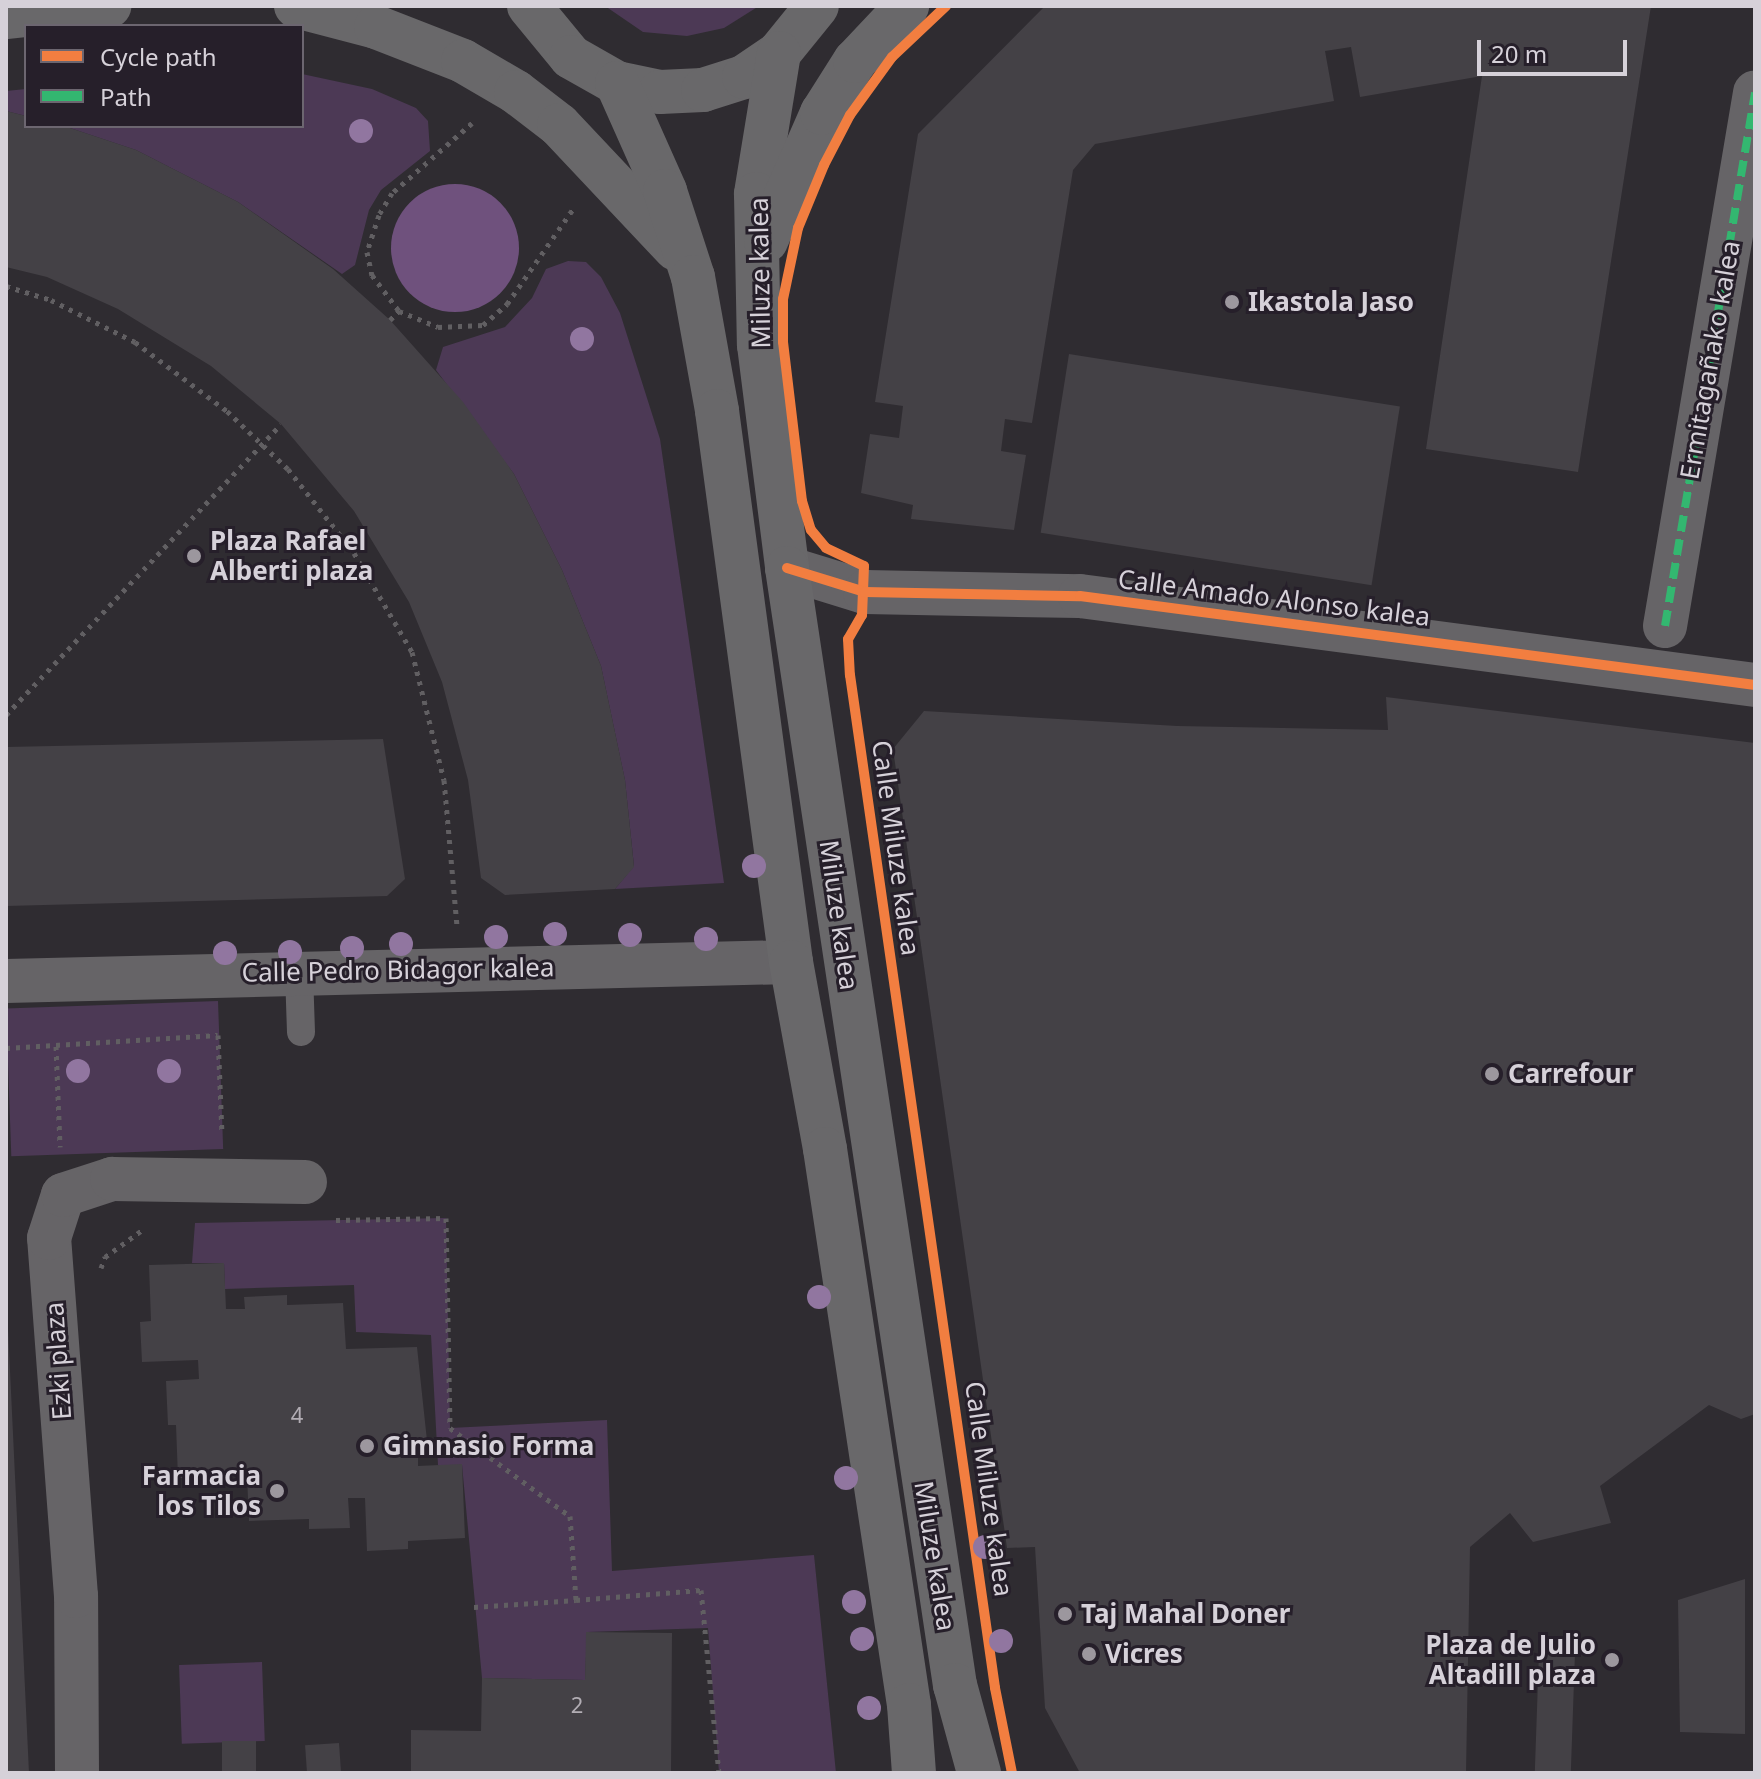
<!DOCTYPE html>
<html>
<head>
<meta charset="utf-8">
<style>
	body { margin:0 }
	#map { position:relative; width:1761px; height:1779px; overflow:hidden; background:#2f2c31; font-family:"Noto Sans",sans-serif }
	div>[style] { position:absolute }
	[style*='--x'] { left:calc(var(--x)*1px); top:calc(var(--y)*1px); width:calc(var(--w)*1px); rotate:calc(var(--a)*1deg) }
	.green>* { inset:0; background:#4c3955; transform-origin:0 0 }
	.water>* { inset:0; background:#6f517d }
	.round { border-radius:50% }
	.building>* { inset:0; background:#444146; transform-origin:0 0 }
	.path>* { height:5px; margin-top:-2.5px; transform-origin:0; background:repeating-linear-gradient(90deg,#615f62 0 4px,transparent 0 10px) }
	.lane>* { height:28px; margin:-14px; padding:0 14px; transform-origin:14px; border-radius:14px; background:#666467 }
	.street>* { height:44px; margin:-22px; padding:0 22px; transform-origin:22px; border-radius:22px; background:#666467 }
	.secondary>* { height:44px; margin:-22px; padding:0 22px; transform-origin:22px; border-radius:22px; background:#69686a }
	.quiet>* { height:8px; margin-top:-4px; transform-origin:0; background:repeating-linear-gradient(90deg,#33b770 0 16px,transparent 0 24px) }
	.cycleway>* { height:10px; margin:-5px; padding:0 5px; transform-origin:5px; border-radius:5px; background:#f27e40 }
	.trees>* { width:24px; height:24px; margin:-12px; border-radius:50%; background:#9176a0 }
	.dots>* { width:22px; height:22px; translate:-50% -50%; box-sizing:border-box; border:4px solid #261f2a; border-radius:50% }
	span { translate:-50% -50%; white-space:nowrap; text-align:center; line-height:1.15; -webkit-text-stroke:6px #261f2a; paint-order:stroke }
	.number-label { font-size:22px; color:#b2adb4 }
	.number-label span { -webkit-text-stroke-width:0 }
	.street-label { font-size:26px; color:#d6d1d9 }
	.poi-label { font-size:26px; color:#d6d1d9; font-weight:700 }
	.left { translate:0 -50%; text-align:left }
	.right { translate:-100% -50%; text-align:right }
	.frame { position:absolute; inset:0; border:8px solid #d6d1d9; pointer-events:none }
	.legend { position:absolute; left:24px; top:24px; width:280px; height:104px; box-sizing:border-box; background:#261f2a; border:2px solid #6c6670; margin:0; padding:10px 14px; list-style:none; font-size:24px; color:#d6d1d9 }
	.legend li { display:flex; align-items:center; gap:16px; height:40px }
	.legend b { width:40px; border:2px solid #6c6670 }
	.scale { position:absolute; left:1477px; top:40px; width:150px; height:36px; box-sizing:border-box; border:4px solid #d6d1d9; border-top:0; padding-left:10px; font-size:24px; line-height:28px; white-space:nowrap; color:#d6d1d9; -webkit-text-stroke:6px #261f2a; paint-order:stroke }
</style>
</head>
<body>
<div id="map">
	<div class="green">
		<div style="clip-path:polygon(605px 6px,759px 6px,724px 28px,687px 36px,643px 32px)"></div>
		<div style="clip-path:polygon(302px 74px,372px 89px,416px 108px,428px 121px,430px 151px,381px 190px,369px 210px,355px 265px,342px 274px,238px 202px,136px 150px,64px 126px,302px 126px)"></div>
		<div style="clip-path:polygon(26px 89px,26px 116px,6px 111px,6px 91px)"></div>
		<div style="clip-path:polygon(568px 261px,586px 262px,601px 277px,620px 313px,660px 439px,724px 883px,615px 889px,634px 866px,625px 780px,601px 666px,562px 570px,514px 474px,436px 370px,443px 347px,505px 327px,532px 298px,546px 269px)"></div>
		<div style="left:218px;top:1001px;width:148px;height:212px;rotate:88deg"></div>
		<div style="clip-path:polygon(446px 1218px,450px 1428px,607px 1420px,612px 1571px,814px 1555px,836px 1773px,719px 1773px,708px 1628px,587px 1632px,585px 1680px,482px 1678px,462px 1465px,438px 1465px,431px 1335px,356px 1332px,354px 1285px,225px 1289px,224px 1263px,192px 1263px,195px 1223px)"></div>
		<div style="left:262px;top:1662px;width:79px;height:83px;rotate:88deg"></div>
	</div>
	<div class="water">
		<div class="round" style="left:391px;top:184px;width:128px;height:128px"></div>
	</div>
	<div class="building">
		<div style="clip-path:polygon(1045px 6px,1651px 6px,1578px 472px,1426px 449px,1482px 76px,1360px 97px,1351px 47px,1325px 51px,1334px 101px,1095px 144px,1073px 170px,1032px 423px,1005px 419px,1001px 451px,1026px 455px,1014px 530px,911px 519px,913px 505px,861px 493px,870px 434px,899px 438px,903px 406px,875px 402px,918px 134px)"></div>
		<div style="clip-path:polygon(6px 111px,26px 116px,26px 126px,64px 126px,136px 150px,238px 202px,333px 269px,390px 320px,463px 402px,514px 474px,562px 570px,601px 666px,625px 780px,634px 867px,615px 889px,505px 895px,481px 878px,468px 780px,442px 682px,409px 602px,354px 511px,281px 424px,211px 366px,118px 309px,47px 277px,6px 267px)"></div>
		<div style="left:1069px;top:354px;width:335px;height:181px;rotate:9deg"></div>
		<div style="clip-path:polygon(1386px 697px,1755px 743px,1755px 1414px,1741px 1419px,1709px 1405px,1600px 1486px,1611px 1523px,1533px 1542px,1510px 1513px,1470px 1547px,1466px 1773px,1080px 1773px,1045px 1708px,1035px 1547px,1007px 1548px,893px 749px,924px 711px,1177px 726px,1388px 730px)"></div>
		<div style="clip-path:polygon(383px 739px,405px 879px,387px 896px,6px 906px,6px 747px)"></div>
		<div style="clip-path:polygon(224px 1263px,226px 1309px,245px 1309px,244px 1297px,287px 1295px,287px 1305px,343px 1303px,346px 1349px,417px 1347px,428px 1450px,418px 1450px,418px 1466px,462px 1464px,465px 1538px,408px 1541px,408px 1549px,367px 1551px,365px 1498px,348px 1498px,350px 1528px,309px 1529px,309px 1519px,249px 1521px,247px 1476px,178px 1478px,176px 1425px,168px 1425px,166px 1381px,199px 1379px,198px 1360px,142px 1362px,140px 1322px,151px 1321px,149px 1265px)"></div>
		<div style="clip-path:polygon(6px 1328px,8px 1328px,29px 1773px,6px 1773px)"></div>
		<div style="clip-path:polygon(1745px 1579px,1745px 1734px,1680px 1732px,1678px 1600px)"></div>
		<div style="clip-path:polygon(586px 1632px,672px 1633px,671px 1773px,411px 1773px,411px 1730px,481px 1731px,482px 1678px,585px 1680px)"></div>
		<div style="left:1539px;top:1652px;width:36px;height:121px;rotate:2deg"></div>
		<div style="left:256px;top:1741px;width:32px;height:34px;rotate:90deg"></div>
		<div style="left:339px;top:1743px;width:30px;height:34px;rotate:86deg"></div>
	</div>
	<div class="path">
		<div style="--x:472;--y:123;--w:106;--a:138.8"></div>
		<div style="--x:392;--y:193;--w:26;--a:121"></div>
		<div style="--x:379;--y:215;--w:39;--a:108"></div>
		<div style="--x:367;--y:252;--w:24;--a:78"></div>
		<div style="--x:372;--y:275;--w:45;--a:53.1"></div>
		<div style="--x:399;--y:311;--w:42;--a:22.3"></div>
		<div style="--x:438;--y:327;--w:45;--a:-2.5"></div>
		<div style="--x:483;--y:325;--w:32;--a:-41"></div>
		<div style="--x:507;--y:304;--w:116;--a:-55.2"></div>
		<div style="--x:6;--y:286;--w:47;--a:17.3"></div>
		<div style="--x:51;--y:300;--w:94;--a:26.6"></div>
		<div style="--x:135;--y:342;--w:115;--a:36.9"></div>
		<div style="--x:227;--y:411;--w:84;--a:43.6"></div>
		<div style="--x:288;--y:469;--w:107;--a:51.8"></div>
		<div style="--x:354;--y:553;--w:115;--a:59.6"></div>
		<div style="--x:412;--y:652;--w:132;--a:76"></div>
		<div style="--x:444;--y:780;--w:146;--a:84.9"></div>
		<div style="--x:390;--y:320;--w:13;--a:-45"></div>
		<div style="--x:6;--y:715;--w:400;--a:-46.6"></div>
		<div style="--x:56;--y:1046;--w:101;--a:87.7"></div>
		<div style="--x:6;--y:1048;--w:212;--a:-3.5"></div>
		<div style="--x:218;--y:1035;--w:98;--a:87.7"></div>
		<div style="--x:336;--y:1220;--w:110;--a:-1"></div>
		<div style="--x:446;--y:1218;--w:210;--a:88.9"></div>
		<div style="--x:450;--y:1428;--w:149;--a:36.3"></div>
		<div style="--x:570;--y:1516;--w:84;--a:85.9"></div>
		<div style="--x:576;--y:1600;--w:125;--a:-4.6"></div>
		<div style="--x:701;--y:1590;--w:184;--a:84.4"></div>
		<div style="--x:101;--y:1268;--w:12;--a:-70"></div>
		<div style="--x:105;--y:1257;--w:46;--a:-36.1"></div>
		<div style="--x:474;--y:1607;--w:102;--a:-3.9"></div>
	</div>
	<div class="lane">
		<div style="--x:299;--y:972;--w:60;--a:88.1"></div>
	</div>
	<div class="street">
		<div style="--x:787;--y:568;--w:82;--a:17.1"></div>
		<div style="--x:865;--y:592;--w:215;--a:1.1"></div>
		<div style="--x:1080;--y:596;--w:681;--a:7.51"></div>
		<div style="--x:1665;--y:626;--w:541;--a:-80.42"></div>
		<div style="--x:6;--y:981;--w:785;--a:-1.39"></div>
		<div style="--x:77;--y:1773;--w:177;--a:-90.3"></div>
		<div style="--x:76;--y:1596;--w:359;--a:-94.3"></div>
		<div style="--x:49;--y:1238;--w:45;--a:-72"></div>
		<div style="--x:63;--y:1195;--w:52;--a:-18.1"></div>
		<div style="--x:112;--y:1179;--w:193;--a:0.9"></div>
	</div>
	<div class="secondary">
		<div style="--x:296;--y:6;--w:83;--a:14.7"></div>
		<div style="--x:376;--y:27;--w:93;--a:21.3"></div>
		<div style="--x:463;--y:61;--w:61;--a:30.3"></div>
		<div style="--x:516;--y:92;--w:54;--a:37.5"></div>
		<div style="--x:559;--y:125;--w:170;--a:46.7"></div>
		<div style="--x:529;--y:6;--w:66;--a:50.5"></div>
		<div style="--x:571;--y:57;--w:53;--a:29.5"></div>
		<div style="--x:617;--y:83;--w:44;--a:11.8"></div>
		<div style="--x:660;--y:92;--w:43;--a:-2.7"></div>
		<div style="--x:703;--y:90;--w:43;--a:-17.6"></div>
		<div style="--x:744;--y:77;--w:42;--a:-34.4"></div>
		<div style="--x:779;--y:53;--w:60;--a:-51"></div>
		<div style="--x:6;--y:17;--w:104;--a:-6.1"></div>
		<div style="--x:779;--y:53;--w:143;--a:99.3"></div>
		<div style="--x:756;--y:194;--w:151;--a:88.9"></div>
		<div style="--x:759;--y:345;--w:225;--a:82.8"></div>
		<div style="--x:787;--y:568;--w:1130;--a:81.45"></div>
		<div style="--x:955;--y:1685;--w:91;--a:74.7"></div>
		<div style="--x:617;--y:83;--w:118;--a:66"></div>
		<div style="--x:665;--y:191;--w:90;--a:72"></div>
		<div style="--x:693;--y:277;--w:136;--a:79.8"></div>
		<div style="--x:717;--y:411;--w:556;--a:82.35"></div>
		<div style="--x:791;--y:962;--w:190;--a:79.7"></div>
		<div style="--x:825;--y:1149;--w:562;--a:81.41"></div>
		<div style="--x:909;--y:1705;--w:68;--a:85.8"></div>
		<div style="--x:766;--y:241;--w:140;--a:-66.4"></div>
		<div style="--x:822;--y:113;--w:62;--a:-57.6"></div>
		<div style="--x:855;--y:61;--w:76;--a:-46.6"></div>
	</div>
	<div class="quiet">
		<div style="--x:1665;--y:626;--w:541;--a:-80.42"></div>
	</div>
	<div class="cycleway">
		<div style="--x:946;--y:6;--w:74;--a:136.6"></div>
		<div style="--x:892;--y:57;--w:72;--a:125.9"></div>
		<div style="--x:850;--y:115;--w:56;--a:117.5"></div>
		<div style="--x:824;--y:165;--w:68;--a:112.4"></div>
		<div style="--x:798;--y:228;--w:73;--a:101.9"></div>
		<div style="--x:783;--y:299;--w:43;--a:90"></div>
		<div style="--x:783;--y:342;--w:160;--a:83.2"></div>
		<div style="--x:802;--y:501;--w:30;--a:73"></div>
		<div style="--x:811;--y:530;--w:23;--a:50"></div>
		<div style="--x:826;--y:548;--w:42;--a:25.3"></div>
		<div style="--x:864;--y:566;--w:49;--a:92.3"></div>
		<div style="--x:862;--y:615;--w:28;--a:120"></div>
		<div style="--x:848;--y:639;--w:36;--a:87"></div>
		<div style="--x:850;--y:675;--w:1023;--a:81.85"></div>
		<div style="--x:995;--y:1688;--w:87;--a:78.7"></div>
		<div style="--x:787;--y:568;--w:82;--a:17.1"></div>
		<div style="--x:865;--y:592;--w:215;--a:1.1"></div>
		<div style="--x:1080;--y:596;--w:681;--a:7.51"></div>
	</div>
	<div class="trees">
		<div style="left:361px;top:131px"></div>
		<div style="left:582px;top:339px"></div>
		<div style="left:754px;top:866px"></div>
		<div style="left:555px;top:934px"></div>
		<div style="left:630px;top:935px"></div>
		<div style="left:496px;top:937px"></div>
		<div style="left:706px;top:939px"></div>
		<div style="left:401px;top:944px"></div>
		<div style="left:352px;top:948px"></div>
		<div style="left:290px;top:952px"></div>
		<div style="left:225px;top:953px"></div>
		<div style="left:78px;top:1071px"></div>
		<div style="left:169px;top:1071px"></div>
		<div style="left:819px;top:1297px"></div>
		<div style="left:846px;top:1478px"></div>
		<div style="left:985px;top:1547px"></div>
		<div style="left:854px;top:1602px"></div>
		<div style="left:862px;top:1639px"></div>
		<div style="left:1001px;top:1641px"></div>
		<div style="left:869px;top:1708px"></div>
	</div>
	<div class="dots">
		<div style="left:1232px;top:302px;background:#9c979e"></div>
		<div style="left:194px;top:556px;background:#9c979e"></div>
		<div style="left:1492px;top:1074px;background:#9c979e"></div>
		<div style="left:367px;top:1446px;background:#9c979e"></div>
		<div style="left:277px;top:1491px;background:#9c979e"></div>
		<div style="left:1065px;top:1614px;background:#9c979e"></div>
		<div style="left:1089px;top:1654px;background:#9c979e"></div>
		<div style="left:1612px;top:1660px;background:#9c979e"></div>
	</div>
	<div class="number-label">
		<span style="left:297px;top:1415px">4</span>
		<span style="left:577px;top:1705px">2</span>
	</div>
	<div class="street-label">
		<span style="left:760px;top:273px;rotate:-91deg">Miluze kalea</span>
		<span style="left:1710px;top:360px;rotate:-80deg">Ermitagañako kalea</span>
		<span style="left:1274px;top:598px;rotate:7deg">Calle Amado Alonso kalea</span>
		<span style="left:896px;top:848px;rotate:82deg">Calle Miluze kalea</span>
		<span style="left:839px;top:915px;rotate:82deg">Miluze kalea</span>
		<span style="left:398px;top:970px;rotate:-1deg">Calle Pedro Bidagor kalea</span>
		<span style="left:58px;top:1361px;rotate:-94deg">Ezki plaza</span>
		<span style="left:989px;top:1489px;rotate:82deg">Calle Miluze kalea</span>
		<span style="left:935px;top:1556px;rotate:81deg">Miluze kalea</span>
	</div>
	<div class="poi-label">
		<span class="left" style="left:1248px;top:302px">Ikastola Jaso</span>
		<span class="left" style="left:210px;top:556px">Plaza Rafael<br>Alberti plaza</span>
		<span class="left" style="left:1508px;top:1074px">Carrefour</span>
		<span class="left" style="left:383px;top:1446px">Gimnasio Forma</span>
		<span class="right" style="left:261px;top:1491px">Farmacia<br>los Tilos</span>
		<span class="left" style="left:1081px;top:1614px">Taj Mahal Doner</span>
		<span class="right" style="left:1596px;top:1660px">Plaza de Julio<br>Altadill plaza</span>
		<span class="left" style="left:1105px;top:1654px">Vicres</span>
	</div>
	<div class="frame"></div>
	<ul class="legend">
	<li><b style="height:10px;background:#f27e40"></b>Cycle path</li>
	<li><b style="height:10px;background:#33b770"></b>Path</li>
	</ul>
	<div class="scale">20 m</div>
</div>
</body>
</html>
